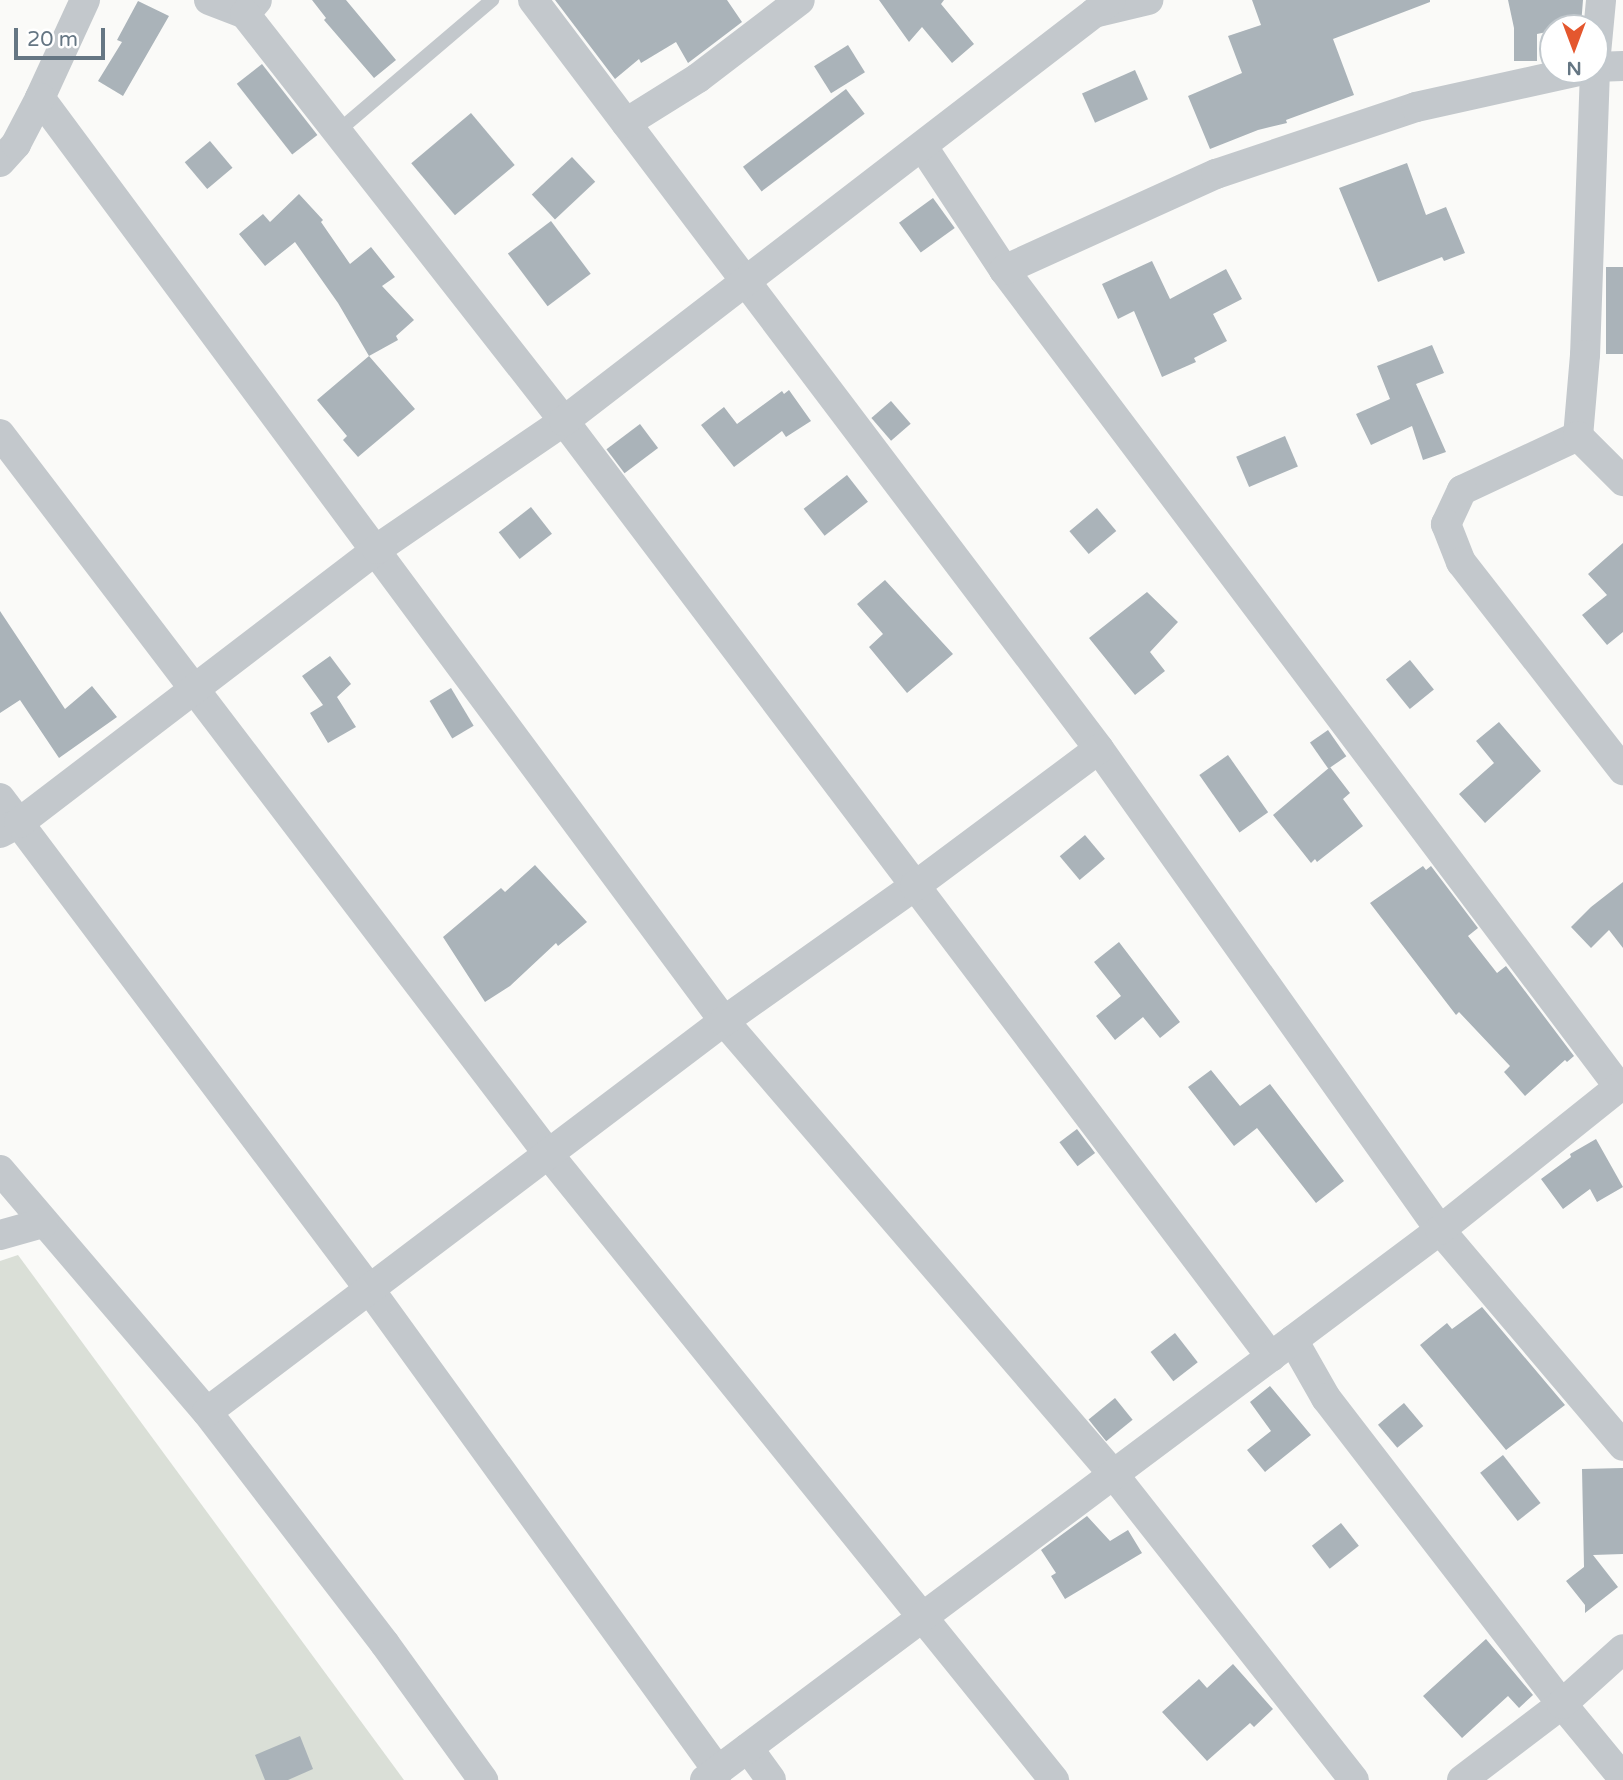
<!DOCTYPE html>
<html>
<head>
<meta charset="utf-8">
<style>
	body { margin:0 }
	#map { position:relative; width:1623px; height:1780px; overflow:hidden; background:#fafaf8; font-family:"Varela Round",sans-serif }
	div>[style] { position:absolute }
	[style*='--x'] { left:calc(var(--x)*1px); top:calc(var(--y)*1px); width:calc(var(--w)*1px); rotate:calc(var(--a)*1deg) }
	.green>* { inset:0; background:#dadfd7 }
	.building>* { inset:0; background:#aab3b9; transform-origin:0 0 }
	.lane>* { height:14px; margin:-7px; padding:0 7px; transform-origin:7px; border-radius:7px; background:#c3c8cc }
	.street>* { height:30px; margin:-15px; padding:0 15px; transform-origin:15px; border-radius:15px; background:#c3c8cc }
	span { translate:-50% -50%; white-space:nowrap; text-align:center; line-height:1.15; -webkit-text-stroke:7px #fff; paint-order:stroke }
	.north { position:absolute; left:1539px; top:14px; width:70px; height:70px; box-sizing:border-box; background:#fff; border:2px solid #c1c8cd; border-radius:50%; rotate:180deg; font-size:19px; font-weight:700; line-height:28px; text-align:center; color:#657683 }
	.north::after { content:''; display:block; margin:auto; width:24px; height:32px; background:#e4572e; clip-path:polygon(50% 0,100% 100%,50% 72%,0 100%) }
	.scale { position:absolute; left:14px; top:28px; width:91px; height:32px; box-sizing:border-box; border:4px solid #657683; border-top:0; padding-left:9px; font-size:21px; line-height:24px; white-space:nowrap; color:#657683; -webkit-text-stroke:5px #fff; paint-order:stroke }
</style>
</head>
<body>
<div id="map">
	<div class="green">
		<div style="clip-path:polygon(18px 1255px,404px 1780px,0 1780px,0 1261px)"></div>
	</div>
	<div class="building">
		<div style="clip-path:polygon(312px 0,346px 0,396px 60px,374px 78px,324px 20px,326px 18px)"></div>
		<div style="clip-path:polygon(555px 0,727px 0,742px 22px,688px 63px,676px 42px,641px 63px,639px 59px,615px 79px)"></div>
		<div style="clip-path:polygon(879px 0,944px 0,941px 4px,974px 44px,952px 63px,922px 27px,909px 42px)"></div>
		<div style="clip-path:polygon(1252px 0,1430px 0,1430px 2px,1333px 39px,1354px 95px,1286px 120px,1287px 123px,1258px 130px,1210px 149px,1188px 96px,1242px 73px,1228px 36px,1261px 25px)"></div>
		<div style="clip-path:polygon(1508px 0,1583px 0,1581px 25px,1537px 34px,1537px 61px,1514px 61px,1514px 28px)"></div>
		<div style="clip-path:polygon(138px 1px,169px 16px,123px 96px,98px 81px,122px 42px,117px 40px)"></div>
		<div style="left:848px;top:45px;width:32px;height:40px;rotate:58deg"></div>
		<div style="left:262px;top:64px;width:90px;height:32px;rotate:52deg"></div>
		<div style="left:1135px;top:70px;width:32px;height:58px;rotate:66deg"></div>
		<div style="left:846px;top:89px;width:31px;height:129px;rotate:53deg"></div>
		<div style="left:471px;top:113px;width:68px;height:78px;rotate:50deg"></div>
		<div style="left:210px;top:141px;width:35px;height:33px;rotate:50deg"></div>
		<div style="left:572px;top:157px;width:34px;height:55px;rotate:47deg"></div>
		<div style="clip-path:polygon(1407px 163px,1426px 215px,1446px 207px,1465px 253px,1444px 261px,1442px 257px,1378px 282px,1339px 188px)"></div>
		<div style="clip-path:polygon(299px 194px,323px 220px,321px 222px,350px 264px,371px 247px,395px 277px,382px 286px,414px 320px,396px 336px,398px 340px,369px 356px,338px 303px,295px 242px,265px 266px,239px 234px,263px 214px,270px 222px)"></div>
		<div style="left:933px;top:198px;width:37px;height:42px;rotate:54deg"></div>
		<div style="left:551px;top:221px;width:66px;height:54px;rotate:53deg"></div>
		<div style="clip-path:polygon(1152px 261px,1170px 299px,1226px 269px,1242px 299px,1213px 314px,1227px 341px,1194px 358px,1196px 362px,1162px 377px,1134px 311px,1118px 319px,1102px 284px)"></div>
		<div style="left:1606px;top:267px;width:17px;height:87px"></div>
		<div style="clip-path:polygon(1432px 345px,1444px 373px,1416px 384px,1446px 452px,1423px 460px,1412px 426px,1371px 445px,1356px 414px,1390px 399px,1377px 366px)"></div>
		<div style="clip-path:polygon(369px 356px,415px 409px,358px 457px,343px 440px,347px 436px,317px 400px)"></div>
		<div style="clip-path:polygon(789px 390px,811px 421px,786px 437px,782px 431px,734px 467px,701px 425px,724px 407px,737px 424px,782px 391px,784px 394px)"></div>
		<div style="left:891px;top:401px;width:30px;height:26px;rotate:49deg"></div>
		<div style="left:640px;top:424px;width:30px;height:42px;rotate:53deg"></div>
		<div style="left:1285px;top:436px;width:33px;height:53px;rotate:67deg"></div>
		<div style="left:847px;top:475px;width:34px;height:55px;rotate:52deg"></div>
		<div style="left:531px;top:507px;width:34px;height:41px;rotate:52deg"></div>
		<div style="left:1097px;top:508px;width:30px;height:36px;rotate:50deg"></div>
		<div style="clip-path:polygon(1623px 543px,1623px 632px,1607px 645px,1582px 615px,1607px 595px,1588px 574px)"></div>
		<div style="clip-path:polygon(885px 580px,953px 654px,907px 693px,869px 647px,883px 634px,857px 604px)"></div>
		<div style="clip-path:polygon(1147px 592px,1178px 622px,1150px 652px,1165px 671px,1135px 695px,1089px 638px)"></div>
		<div style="clip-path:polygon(0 611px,65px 709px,92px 686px,117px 717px,59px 758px,20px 700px,0 713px)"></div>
		<div style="clip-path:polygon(330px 656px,351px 684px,337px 697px,356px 727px,328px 743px,310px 713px,323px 705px,302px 676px)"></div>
		<div style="left:1410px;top:660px;width:38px;height:31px;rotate:51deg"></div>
		<div style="left:451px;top:688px;width:44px;height:25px;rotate:59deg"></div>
		<div style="clip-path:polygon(1499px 722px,1541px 771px,1485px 823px,1459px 794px,1494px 763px,1476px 741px)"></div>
		<div style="left:1328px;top:730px;width:32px;height:22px;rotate:55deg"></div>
		<div style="left:1228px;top:755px;width:70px;height:35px;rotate:55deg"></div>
		<div style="clip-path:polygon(1330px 767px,1350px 793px,1343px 799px,1363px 826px,1317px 862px,1315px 859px,1311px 863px,1273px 815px)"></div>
		<div style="left:1085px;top:835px;width:31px;height:33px;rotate:50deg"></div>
		<div style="clip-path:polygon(535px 865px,587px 922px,558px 946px,556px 943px,510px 986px,485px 1002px,443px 937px,501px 888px,505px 892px)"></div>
		<div style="clip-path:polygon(1423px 866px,1426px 870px,1431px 866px,1478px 928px,1468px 936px,1497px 973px,1506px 966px,1574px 1056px,1567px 1062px,1565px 1060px,1525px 1096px,1504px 1072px,1510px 1066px,1459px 1012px,1456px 1015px,1370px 903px)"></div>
		<div style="clip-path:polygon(1623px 882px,1623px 948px,1609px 930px,1591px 948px,1571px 927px,1591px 907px)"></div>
		<div style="clip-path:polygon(1119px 942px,1180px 1022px,1160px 1038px,1143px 1017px,1115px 1040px,1096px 1016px,1121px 996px,1094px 962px)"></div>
		<div style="clip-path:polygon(1211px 1070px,1240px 1106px,1270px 1084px,1344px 1181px,1316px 1203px,1257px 1128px,1234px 1146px,1188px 1087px)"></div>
		<div style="left:1077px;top:1129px;width:30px;height:22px;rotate:53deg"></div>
		<div style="clip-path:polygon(1596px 1139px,1623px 1187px,1597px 1202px,1590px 1189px,1563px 1209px,1541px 1179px,1571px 1157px,1570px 1154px)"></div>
		<div style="clip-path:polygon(1482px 1307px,1565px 1405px,1506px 1450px,1420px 1345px,1447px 1323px,1452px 1329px)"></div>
		<div style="left:1175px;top:1333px;width:37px;height:31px;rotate:52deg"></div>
		<div style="clip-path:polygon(1270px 1386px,1311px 1435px,1265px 1472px,1247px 1450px,1271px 1431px,1250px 1402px)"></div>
		<div style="left:1115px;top:1398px;width:28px;height:34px;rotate:51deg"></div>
		<div style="left:1404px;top:1403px;width:30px;height:34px;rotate:50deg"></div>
		<div style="left:1503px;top:1455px;width:61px;height:29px;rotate:52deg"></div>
		<div style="clip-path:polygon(1623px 1468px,1623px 1554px,1593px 1555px,1618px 1587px,1585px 1613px,1585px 1605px,1566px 1581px,1584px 1567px,1582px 1469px)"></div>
		<div style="clip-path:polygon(1087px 1516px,1110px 1541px,1128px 1530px,1142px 1553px,1065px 1599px,1051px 1576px,1056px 1573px,1041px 1550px)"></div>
		<div style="left:1341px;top:1523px;width:29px;height:37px;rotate:52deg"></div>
		<div style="clip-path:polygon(1486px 1639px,1533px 1695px,1519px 1708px,1508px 1696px,1462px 1738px,1423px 1696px)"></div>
		<div style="clip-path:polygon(1233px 1664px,1273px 1709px,1254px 1727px,1250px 1723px,1207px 1761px,1162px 1712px,1199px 1679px,1207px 1688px)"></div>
		<div style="clip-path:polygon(300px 1736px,313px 1769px,288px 1780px,265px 1780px,255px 1755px)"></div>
	</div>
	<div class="lane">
		<div style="--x:337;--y:132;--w:204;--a:-40.4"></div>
	</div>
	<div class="street">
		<div style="--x:85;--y:0;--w:108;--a:114.7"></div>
		<div style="--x:40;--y:98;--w:1149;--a:53.46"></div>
		<div style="--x:724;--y:1021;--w:599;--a:49.34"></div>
		<div style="--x:1114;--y:1475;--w:388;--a:51.8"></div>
		<div style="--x:209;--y:0;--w:39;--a:21"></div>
		<div style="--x:245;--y:14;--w:18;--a:-49"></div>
		<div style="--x:533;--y:0;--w:939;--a:52.92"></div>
		<div style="--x:1099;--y:749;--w:590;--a:54.67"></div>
		<div style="--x:1440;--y:1230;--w:283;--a:49.7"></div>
		<div style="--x:1094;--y:13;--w:56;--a:-13.5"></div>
		<div style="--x:245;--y:14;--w:517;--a:51.91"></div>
		<div style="--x:564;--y:421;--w:1173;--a:52.93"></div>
		<div style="--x:1595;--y:64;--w:64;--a:-84.6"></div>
		<div style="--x:1595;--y:67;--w:28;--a:-2"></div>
		<div style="--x:1595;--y:70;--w:285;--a:92"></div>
		<div style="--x:1585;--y:355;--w:81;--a:94.9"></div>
		<div style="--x:1578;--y:436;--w:128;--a:155"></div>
		<div style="--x:1462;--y:490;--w:38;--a:115"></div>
		<div style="--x:1446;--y:524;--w:41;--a:68.5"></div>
		<div style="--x:1461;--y:562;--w:264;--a:52.1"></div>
		<div style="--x:626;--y:123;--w:85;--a:-32"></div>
		<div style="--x:698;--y:78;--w:128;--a:-37.4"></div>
		<div style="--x:923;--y:147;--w:147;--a:56.6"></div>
		<div style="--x:1004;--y:270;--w:1023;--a:53.03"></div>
		<div style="--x:0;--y:162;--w:24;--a:-48"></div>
		<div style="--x:16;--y:144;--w:52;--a:-62.4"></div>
		<div style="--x:1004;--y:270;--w:233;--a:-24.4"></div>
		<div style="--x:1216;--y:174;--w:211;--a:-18.5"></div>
		<div style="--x:1416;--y:107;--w:171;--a:-12.5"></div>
		<div style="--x:0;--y:434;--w:906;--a:52.71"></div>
		<div style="--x:549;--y:1155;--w:804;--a:51.06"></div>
		<div style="--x:1578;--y:436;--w:64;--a:45"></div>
		<div style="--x:0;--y:798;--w:616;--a:53.06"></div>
		<div style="--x:370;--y:1290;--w:594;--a:54.11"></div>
		<div style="--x:0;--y:833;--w:21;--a:-28"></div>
		<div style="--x:19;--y:823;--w:451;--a:-37.4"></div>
		<div style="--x:377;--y:549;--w:227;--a:-34.4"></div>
		<div style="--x:564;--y:421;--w:690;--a:-37.58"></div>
		<div style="--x:0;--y:1170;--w:318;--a:49.5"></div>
		<div style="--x:207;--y:1412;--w:292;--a:52.5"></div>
		<div style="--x:385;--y:1644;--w:168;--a:54.2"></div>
		<div style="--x:0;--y:1235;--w:45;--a:-15.6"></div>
		<div style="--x:1293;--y:1340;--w:67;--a:60.4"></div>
		<div style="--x:1326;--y:1398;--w:386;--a:52.4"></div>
		<div style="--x:1562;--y:1704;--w:96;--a:50.5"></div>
		<div style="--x:207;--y:1412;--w:648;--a:-37.1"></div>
		<div style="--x:724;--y:1021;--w:234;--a:-35.3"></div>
		<div style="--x:915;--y:886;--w:229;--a:-36.7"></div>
		<div style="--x:748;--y:1748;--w:39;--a:54"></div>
		<div style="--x:705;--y:1780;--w:918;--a:-36.81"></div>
		<div style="--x:1440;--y:1230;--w:234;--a:-38.6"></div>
		<div style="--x:1462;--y:1780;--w:126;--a:-37.2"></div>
		<div style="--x:1562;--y:1704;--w:82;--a:-42"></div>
	</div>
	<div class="north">N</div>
	<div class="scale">20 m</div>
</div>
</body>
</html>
